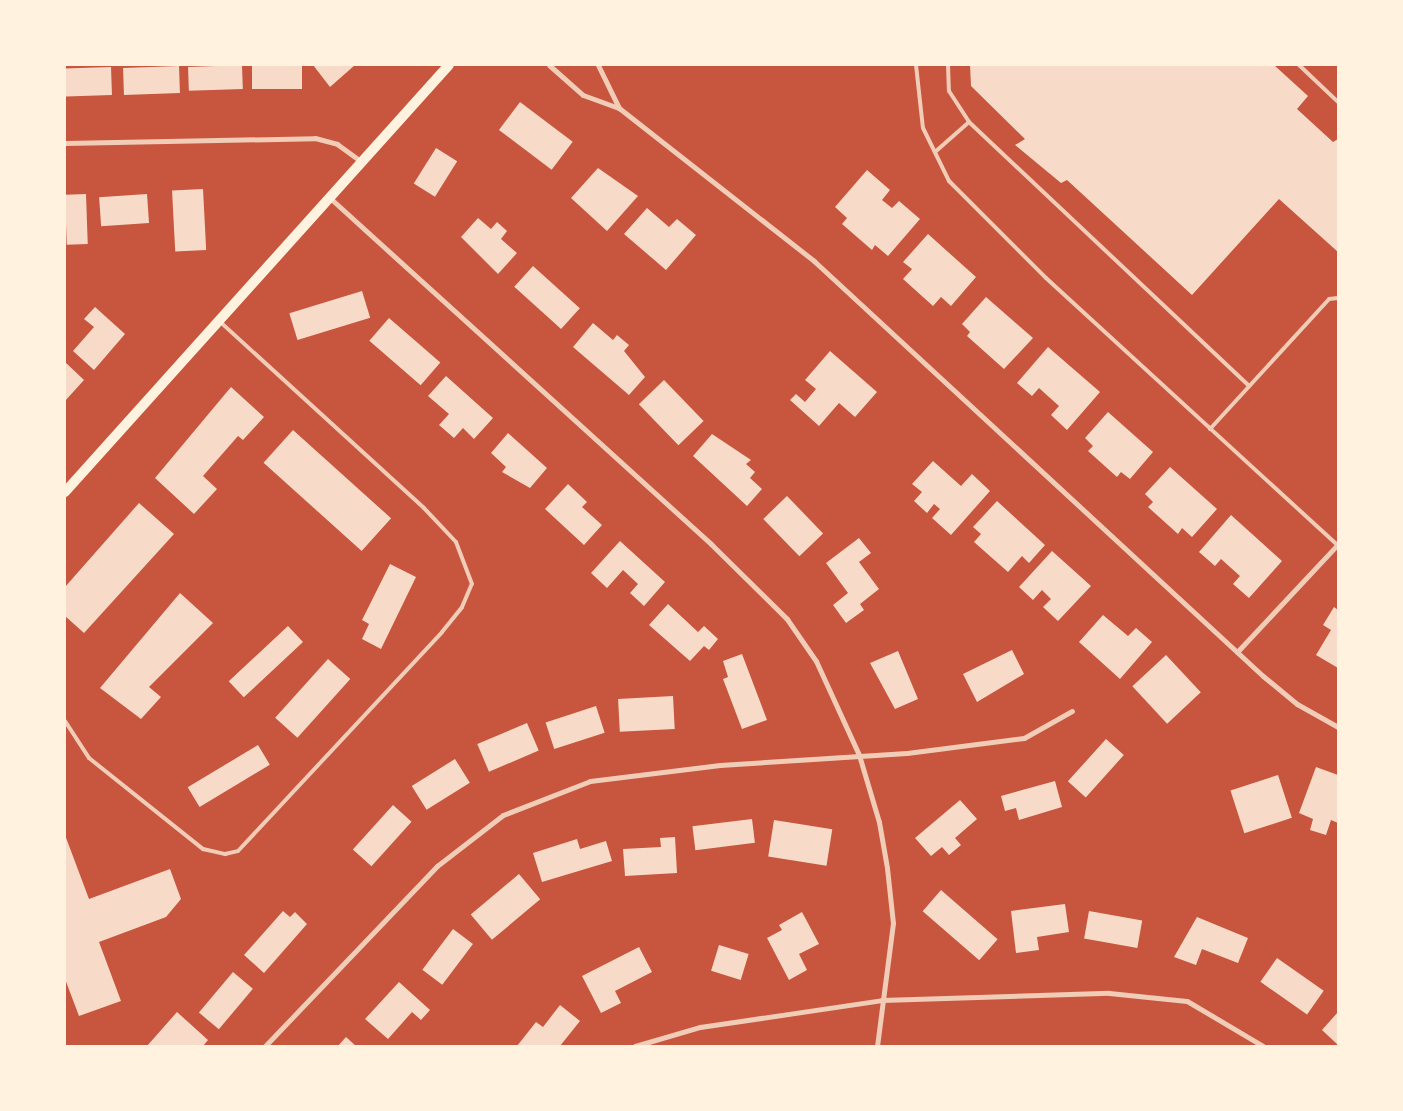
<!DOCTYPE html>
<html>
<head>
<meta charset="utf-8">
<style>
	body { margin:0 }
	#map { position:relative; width:1403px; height:1111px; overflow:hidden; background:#c8553d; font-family:"IBM Plex Sans",sans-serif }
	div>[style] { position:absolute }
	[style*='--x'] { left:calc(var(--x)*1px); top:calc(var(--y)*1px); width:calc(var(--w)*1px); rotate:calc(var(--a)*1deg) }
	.building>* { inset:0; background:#f7dbc8; transform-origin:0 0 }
	.service>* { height:4px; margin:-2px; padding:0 2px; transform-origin:2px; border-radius:2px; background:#f1ccb7 }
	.minor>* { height:5px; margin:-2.5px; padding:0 2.5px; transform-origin:2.5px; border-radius:2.5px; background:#f1ccb7 }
	.secondary>* { height:10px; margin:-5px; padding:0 5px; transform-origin:5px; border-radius:5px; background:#fff3e0 }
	span { translate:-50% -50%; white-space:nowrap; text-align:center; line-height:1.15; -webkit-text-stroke:4.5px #fff3e0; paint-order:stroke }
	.frame { position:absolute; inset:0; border:66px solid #fff3e0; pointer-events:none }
</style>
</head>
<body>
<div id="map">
	<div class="building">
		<div style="left:242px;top:65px;width:24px;height:54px;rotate:88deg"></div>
		<div style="left:252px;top:65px;width:50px;height:24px"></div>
		<div style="clip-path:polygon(313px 65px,355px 65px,330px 87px)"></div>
		<div style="clip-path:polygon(970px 65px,1274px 65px,1308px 96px,1297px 109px,1333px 142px,1338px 139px,1338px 252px,1279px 199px,1192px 295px,1067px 180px,1061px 183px,1015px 145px,1025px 139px,971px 86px)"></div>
		<div style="left:179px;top:66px;width:27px;height:56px;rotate:88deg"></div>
		<div style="left:111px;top:67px;width:28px;height:46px;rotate:88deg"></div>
		<div style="left:520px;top:102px;width:66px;height:35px;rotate:37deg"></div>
		<div style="left:436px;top:148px;width:25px;height:42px;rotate:32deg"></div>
		<div style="clip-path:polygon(598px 168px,638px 196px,607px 231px,571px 198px)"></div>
		<div style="clip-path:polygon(867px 170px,890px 190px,882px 200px,892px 208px,899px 201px,920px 219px,888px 256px,875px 245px,872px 250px,842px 224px,847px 218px,835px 207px)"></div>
		<div style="left:203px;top:189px;width:61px;height:31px;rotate:87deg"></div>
		<div style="left:86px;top:194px;width:50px;height:21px;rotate:88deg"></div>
		<div style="left:147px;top:194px;width:29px;height:48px;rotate:86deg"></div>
		<div style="clip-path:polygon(647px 208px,669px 227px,677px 219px,696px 235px,666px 270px,624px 234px)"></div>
		<div style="clip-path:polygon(478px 218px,491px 229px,497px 222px,507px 231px,501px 239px,517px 253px,498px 274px,461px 237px)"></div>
		<div style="clip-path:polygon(928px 234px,976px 277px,951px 306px,941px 297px,933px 306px,903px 279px,912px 269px,903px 262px)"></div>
		<div style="left:533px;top:266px;width:63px;height:28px;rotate:42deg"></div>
		<div style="left:362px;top:291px;width:28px;height:76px;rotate:73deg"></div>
		<div style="clip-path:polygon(986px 297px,1033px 338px,1004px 369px,967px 336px,970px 332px,962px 324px)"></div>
		<div style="clip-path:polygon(95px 307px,125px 334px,94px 370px,73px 351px,94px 327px,84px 319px)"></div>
		<div style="left:389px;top:318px;width:68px;height:30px;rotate:41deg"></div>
		<div style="clip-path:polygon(593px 323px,613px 340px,617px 335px,629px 345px,624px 351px,645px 377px,629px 395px,573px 347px)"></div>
		<div style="clip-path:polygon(1048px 347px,1100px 392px,1067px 430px,1051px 415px,1059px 406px,1039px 388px,1032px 396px,1017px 383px)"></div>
		<div style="clip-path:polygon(830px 351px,877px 392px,855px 417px,839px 403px,819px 426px,790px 400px,796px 394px,805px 402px,816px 389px,805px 380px)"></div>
		<div style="clip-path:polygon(65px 362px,84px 380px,65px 401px)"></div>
		<div style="clip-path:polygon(446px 376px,493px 418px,474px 439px,463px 428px,454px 438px,439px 425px,449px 414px,428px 396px)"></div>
		<div style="left:664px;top:380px;width:57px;height:35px;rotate:46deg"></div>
		<div style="clip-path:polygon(231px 387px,264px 417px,243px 440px,238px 436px,203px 476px,217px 489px,194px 514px,155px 478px)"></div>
		<div style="clip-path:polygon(1108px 412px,1153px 452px,1130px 479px,1121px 472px,1117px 477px,1088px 451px,1093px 446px,1085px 438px)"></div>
		<div style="left:293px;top:430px;width:132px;height:44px;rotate:42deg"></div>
		<div style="clip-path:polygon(508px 433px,547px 468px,530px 488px,502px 472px,506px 467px,491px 453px)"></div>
		<div style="clip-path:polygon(712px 434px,751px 460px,746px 464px,755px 472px,750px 478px,762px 489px,747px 506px,693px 456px)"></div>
		<div style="clip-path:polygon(933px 461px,961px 486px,972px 474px,990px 491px,951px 535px,932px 518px,940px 509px,934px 504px,927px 513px,914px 501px,922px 492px,912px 484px)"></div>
		<div style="clip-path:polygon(1170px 467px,1217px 509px,1192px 537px,1182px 528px,1178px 534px,1148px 507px,1153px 502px,1145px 494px)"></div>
		<div style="clip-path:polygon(568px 484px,587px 502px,582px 507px,602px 525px,584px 545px,545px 509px)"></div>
		<div style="left:787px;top:496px;width:52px;height:33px;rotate:46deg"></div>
		<div style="clip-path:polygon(997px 501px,1045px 545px,1029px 563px,1022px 556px,1008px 572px,974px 542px,981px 534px,973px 527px)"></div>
		<div style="clip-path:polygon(139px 503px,174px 534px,84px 633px,65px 616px,65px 587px)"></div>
		<div style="clip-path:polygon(1231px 515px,1282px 561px,1249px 598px,1233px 584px,1240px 576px,1221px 559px,1215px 566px,1199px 552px)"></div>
		<div style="clip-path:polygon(859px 538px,871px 553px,859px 562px,879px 589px,860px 604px,864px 610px,846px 623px,833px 605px,848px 593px,826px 563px)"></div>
		<div style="clip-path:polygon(620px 541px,665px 582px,644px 606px,630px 593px,638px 584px,623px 570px,607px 588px,591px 573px)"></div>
		<div style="clip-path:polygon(1052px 551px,1091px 586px,1058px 621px,1043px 607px,1051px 599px,1042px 590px,1033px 600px,1019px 587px)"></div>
		<div style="clip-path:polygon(390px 564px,416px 577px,381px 649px,362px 639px,369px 624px,362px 620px)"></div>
		<div style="clip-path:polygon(180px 593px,213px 623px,149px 687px,161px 697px,141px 719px,100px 688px)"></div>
		<div style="clip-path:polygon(668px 604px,698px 632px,704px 626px,718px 639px,709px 650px,704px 646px,690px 661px,649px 625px)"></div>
		<div style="clip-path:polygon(1334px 607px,1338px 610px,1338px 668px,1316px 655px,1331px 630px,1323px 625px)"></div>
		<div style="clip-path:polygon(1103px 615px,1128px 636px,1136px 628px,1152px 642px,1120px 679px,1079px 642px)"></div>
		<div style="left:288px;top:626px;width:22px;height:81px;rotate:47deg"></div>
		<div style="clip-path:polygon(1012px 650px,1024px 674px,977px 702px,963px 674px)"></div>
		<div style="clip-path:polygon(898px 651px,918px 699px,895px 709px,870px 663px)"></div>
		<div style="clip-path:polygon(742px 654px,767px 720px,742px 729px,723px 679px,728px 677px,723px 661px)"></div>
		<div style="left:1166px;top:655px;width:51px;height:46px;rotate:47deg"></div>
		<div style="left:328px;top:659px;width:30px;height:79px;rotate:42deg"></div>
		<div style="left:673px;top:696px;width:33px;height:55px;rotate:87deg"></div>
		<div style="left:596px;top:706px;width:28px;height:53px;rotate:72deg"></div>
		<div style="left:527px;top:723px;width:30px;height:54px;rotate:67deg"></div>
		<div style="left:1106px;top:739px;width:24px;height:57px;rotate:42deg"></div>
		<div style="left:258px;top:745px;width:23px;height:82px;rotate:59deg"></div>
		<div style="left:455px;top:759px;width:28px;height:51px;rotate:58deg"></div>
		<div style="clip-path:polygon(1316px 767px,1338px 775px,1338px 823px,1331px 820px,1326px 835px,1310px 830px,1313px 819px,1299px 813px)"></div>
		<div style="left:1278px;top:775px;width:45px;height:50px;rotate:72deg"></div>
		<div style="clip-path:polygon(1055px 781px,1062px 807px,1019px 820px,1016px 808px,1005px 811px,1001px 796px)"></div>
		<div style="clip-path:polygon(960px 800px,977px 819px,955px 838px,961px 845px,949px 855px,942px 847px,931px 856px,915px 838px)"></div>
		<div style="left:393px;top:805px;width:25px;height:60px;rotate:42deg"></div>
		<div style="left:752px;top:819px;width:24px;height:60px;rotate:83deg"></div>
		<div style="left:774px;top:820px;width:59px;height:37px;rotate:9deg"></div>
		<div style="clip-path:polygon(65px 835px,89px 899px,170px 869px,181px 899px,166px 917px,99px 942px,121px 1001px,79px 1016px,65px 979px)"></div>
		<div style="clip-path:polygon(675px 837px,677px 873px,625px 876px,623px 849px,661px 847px,660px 838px)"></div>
		<div style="clip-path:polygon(577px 839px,580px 849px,606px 841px,612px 861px,542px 882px,533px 853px)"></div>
		<div style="left:519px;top:874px;width:33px;height:63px;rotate:50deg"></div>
		<div style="left:941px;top:890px;width:75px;height:28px;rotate:41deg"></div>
		<div style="clip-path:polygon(1065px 904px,1069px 932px,1037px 937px,1039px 950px,1016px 953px,1011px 911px)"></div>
		<div style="clip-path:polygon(283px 911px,290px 917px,295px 912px,307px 924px,264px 973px,244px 955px)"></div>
		<div style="left:1089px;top:911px;width:54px;height:28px;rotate:10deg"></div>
		<div style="clip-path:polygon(802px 912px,819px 944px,799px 954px,807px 970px,789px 980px,767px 938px,782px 930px,779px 925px)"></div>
		<div style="clip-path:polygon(1197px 917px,1248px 938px,1238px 963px,1202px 949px,1196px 965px,1174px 957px)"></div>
		<div style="left:453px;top:929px;width:25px;height:51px;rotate:37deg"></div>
		<div style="left:719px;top:945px;width:31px;height:27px;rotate:17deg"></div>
		<div style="clip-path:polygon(639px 947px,652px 972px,615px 991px,621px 1003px,601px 1013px,582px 976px)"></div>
		<div style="left:1277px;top:958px;width:57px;height:29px;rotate:35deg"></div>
		<div style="left:233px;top:972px;width:26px;height:53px;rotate:40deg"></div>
		<div style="clip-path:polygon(399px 982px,430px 1010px,421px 1020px,412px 1012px,388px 1039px,365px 1019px)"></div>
		<div style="clip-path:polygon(560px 1005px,580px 1021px,560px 1046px,517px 1046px,536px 1022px,543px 1027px)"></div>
		<div style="clip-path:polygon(177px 1012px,208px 1040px,203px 1046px,147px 1046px)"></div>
		<div style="clip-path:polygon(1338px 1012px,1338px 1045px,1322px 1030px)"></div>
		<div style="clip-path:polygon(346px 1037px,356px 1046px,338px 1046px)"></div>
	</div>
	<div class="service">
		<div style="--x:916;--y:65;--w:63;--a:83.7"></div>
		<div style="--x:923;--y:128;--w:59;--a:63.9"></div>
		<div style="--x:949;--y:181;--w:137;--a:45"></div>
		<div style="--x:1046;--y:278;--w:396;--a:42.5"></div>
		<div style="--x:948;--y:65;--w:26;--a:88"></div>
		<div style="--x:949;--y:91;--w:37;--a:57"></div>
		<div style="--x:1299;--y:65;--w:54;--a:43.5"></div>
		<div style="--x:935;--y:152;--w:45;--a:-41.4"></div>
		<div style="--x:969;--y:122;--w:385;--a:43.3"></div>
		<div style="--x:1210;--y:429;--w:176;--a:-47.5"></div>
		<div style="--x:1329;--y:299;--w:9;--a:-6"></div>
		<div style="--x:65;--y:721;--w:44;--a:57"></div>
		<div style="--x:89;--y:758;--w:146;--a:38.6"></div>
		<div style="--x:203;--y:849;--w:23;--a:13"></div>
		<div style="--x:225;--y:854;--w:13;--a:-13"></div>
		<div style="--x:238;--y:851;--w:299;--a:-47"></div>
		<div style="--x:442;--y:632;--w:32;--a:-51"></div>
		<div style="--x:462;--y:607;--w:25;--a:-67"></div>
		<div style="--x:472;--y:584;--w:45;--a:-110.9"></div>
		<div style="--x:456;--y:542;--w:47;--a:-133.3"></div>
		<div style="--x:424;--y:508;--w:276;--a:-137.6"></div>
	</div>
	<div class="minor">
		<div style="--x:549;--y:65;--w:45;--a:41.4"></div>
		<div style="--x:583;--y:95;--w:38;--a:20"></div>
		<div style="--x:619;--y:108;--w:248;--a:38.1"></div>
		<div style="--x:814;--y:261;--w:611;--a:42.75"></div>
		<div style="--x:1263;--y:676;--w:44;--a:39.5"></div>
		<div style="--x:1297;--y:704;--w:47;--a:29.3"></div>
		<div style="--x:598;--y:65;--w:48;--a:64"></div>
		<div style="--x:65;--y:143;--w:250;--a:-1.1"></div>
		<div style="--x:315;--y:138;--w:23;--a:15"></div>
		<div style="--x:337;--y:144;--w:32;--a:36"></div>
		<div style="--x:330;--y:198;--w:515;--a:42.24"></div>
		<div style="--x:711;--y:544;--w:107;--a:44.6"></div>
		<div style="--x:787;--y:619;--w:51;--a:55.4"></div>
		<div style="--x:816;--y:661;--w:103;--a:65.4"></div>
		<div style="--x:859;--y:755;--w:70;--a:73.4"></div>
		<div style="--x:879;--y:822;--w:47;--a:80.1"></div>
		<div style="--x:887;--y:868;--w:55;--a:83.8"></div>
		<div style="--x:893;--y:923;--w:124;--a:97.4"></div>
		<div style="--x:1237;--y:652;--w:146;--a:-46.9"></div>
		<div style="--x:265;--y:1046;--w:249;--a:-46.3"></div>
		<div style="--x:437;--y:866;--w:83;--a:-37.7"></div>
		<div style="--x:503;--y:815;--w:93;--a:-21.3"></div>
		<div style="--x:590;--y:781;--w:131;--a:-7"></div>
		<div style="--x:720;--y:765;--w:187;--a:-3.7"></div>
		<div style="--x:907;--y:753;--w:118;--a:-7.3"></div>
		<div style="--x:1024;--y:738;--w:55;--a:-29.4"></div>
		<div style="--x:635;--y:1046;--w:68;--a:-16.3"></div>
		<div style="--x:700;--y:1027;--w:184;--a:-8.4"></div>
		<div style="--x:882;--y:1000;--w:227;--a:-1.8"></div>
		<div style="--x:1109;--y:993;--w:78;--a:5.9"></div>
		<div style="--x:1187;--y:1001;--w:88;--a:30.6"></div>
	</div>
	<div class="secondary">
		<div style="--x:65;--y:492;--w:574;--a:-48.04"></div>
	</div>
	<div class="frame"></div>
</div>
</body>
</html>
